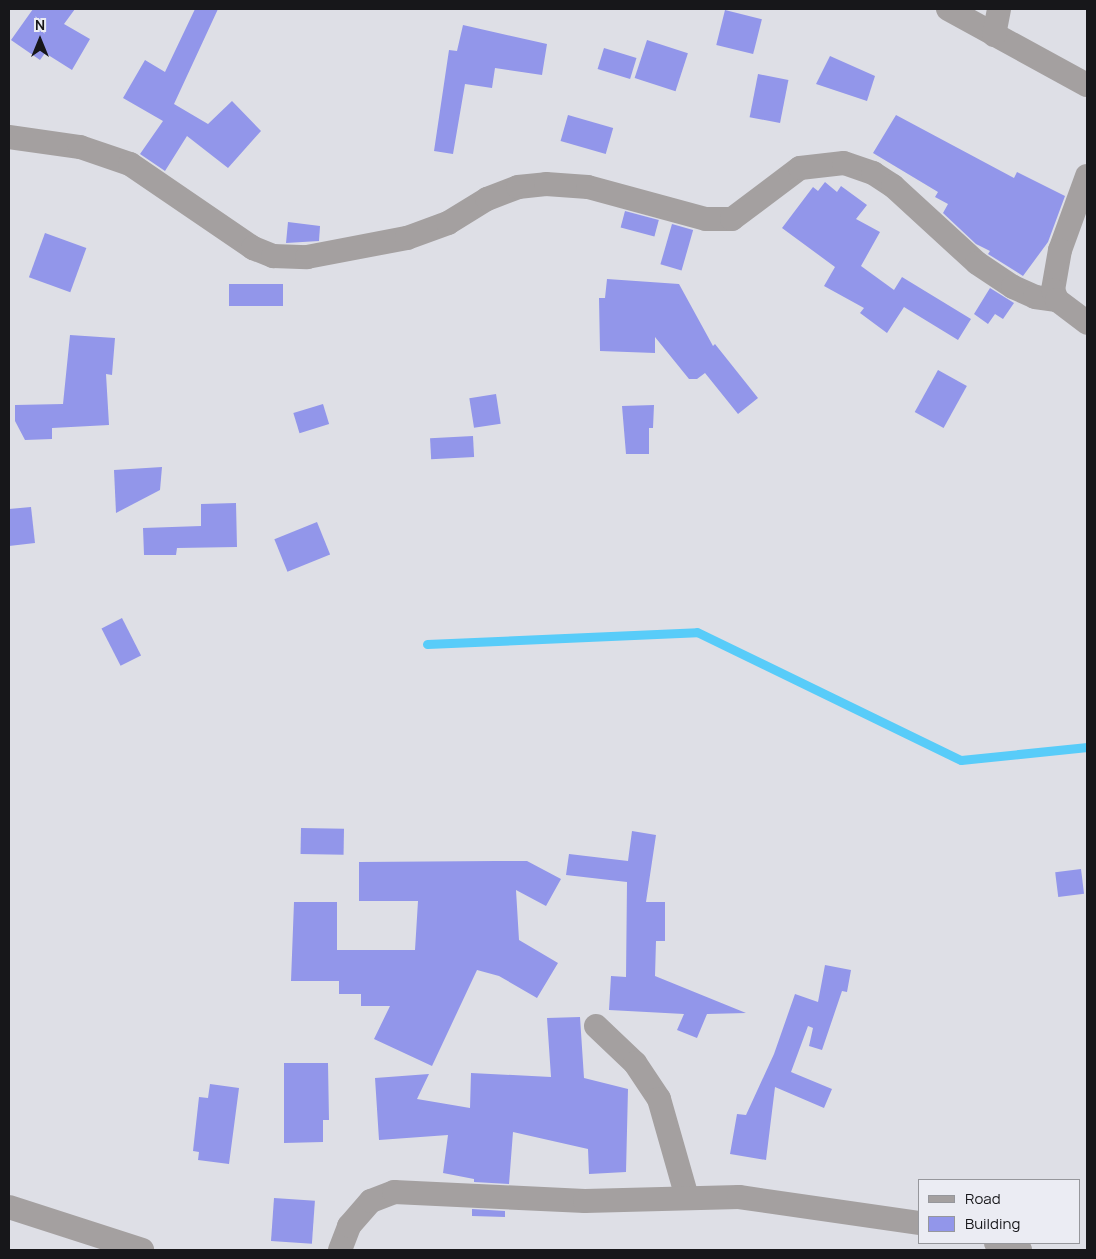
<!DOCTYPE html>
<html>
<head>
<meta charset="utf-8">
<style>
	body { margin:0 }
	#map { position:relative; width:1096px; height:1259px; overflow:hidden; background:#dedfe6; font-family:Manrope,sans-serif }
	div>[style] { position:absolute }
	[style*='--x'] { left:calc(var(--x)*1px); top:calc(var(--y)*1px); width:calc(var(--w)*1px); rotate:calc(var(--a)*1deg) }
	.stream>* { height:9px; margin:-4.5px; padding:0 4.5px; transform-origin:4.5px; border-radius:4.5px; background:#58ccf9 }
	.building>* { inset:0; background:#9296ea; transform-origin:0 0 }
	.street>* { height:24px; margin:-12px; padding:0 12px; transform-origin:12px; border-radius:12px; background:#a4a0a0 }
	span { translate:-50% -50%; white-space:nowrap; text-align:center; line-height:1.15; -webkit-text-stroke:4px #ebecf3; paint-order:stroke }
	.frame { position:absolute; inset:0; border:10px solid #17171a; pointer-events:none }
	.legend { position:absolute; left:918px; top:1179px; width:162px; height:65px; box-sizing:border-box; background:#ebecf3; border:1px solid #96979c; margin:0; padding:6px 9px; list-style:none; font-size:15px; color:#17171a }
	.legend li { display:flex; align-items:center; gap:10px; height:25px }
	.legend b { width:25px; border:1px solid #96979c }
	.north { position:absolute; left:15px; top:15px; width:50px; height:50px; -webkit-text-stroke:4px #ebecf3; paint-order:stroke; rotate:0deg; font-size:14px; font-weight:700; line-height:20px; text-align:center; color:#17171a }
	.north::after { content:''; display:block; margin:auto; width:18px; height:22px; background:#17171a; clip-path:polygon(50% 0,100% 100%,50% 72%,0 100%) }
</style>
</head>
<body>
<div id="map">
	<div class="stream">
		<div style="--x:427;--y:644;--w:270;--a:-2.5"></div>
		<div style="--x:697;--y:632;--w:293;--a:25.9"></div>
		<div style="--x:961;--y:760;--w:127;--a:-5.9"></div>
	</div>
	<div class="building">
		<div style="clip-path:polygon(33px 9px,75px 9px,64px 24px,90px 39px,72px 70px,45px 53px,40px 60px,11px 40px)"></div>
		<div style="clip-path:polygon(195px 9px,218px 9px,174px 104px,208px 124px,232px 101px,261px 131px,228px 168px,187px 136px,165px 171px,140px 154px,163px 121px,123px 98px,145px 60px,165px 72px)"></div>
		<div style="left:725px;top:10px;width:38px;height:36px;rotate:14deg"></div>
		<div style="clip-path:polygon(463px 25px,547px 44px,542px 75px,495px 68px,492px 88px,465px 84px,453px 154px,434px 151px,449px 50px,457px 51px)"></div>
		<div style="left:647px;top:40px;width:43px;height:40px;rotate:18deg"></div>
		<div style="left:604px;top:48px;width:34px;height:22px;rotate:17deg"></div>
		<div style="clip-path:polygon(830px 56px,875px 76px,867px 101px,816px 84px)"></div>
		<div style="left:758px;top:74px;width:31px;height:44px;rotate:11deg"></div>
		<div style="left:568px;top:115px;width:47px;height:27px;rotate:16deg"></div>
		<div style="clip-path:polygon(896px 115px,1014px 178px,1017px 172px,1065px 196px,1048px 242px,1023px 276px,988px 254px,990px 251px,976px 244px,943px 213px,948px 204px,935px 197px,938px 192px,873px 153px)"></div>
		<div style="clip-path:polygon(825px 182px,837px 192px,841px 186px,867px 205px,856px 219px,880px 232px,861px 266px,894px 290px,902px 277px,971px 319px,958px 340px,904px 307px,887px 333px,860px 313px,864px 308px,824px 286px,835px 267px,782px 228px,813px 187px,818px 191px)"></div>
		<div style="left:625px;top:211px;width:35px;height:17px;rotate:15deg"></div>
		<div style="clip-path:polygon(288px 222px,320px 226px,319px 241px,286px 243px)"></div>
		<div style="left:672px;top:224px;width:22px;height:42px;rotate:16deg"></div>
		<div style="left:45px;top:233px;width:44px;height:47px;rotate:20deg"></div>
		<div style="clip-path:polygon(607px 279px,679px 284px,713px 346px,715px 344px,758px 398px,738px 414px,705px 373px,697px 379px,689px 379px,655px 337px,655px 353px,600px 351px,599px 298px,605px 298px)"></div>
		<div style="left:229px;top:284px;width:54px;height:22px"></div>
		<div style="clip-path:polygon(990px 288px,1014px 303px,1003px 319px,995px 314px,988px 324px,974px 314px)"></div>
		<div style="clip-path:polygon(70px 335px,115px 338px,112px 375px,106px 374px,109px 425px,52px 428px,52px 439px,25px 440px,15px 421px,15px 405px,63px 404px)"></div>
		<div style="left:938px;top:370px;width:33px;height:48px;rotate:29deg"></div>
		<div style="left:496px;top:394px;width:30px;height:27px;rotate:81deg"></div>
		<div style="left:323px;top:404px;width:21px;height:31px;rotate:73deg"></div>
		<div style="clip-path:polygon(654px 405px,653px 428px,649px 428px,649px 454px,626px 454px,622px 406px)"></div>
		<div style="left:473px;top:436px;width:21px;height:43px;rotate:87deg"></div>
		<div style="clip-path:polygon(162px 467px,160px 490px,116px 513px,114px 470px)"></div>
		<div style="clip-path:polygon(236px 503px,237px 547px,177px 548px,176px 555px,144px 555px,143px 528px,201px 526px,201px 504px)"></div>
		<div style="clip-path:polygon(31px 507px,35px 543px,9px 546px,9px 509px)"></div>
		<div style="left:317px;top:522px;width:35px;height:46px;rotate:68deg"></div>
		<div style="left:122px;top:618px;width:42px;height:23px;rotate:63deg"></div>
		<div style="left:301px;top:828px;width:43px;height:26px;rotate:1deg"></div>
		<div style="clip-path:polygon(632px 831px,656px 835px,646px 902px,665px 902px,665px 941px,656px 941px,655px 976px,746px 1013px,707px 1014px,697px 1038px,677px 1030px,684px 1014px,609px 1010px,611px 976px,626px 977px,627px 882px,566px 875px,569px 854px,628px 861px)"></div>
		<div style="clip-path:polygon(496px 861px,527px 861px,561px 879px,546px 906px,516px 890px,519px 940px,558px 963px,537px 998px,499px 976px,477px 970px,432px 1066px,374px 1039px,390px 1006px,361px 1006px,361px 994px,339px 994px,339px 981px,291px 981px,294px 902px,337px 902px,337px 950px,415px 950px,418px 901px,359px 901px,359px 862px)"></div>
		<div style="left:1081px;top:869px;width:25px;height:26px;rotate:83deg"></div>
		<div style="clip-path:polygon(825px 965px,851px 970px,847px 992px,842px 991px,822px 1050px,809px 1046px,813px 1028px,808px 1026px,791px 1072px,832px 1089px,824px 1108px,775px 1087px,766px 1160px,730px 1154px,737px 1114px,746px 1115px,774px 1054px,795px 994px,818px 1002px)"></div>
		<div style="clip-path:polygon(580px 1017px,584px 1078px,628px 1089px,626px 1172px,589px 1174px,588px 1149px,513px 1132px,509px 1184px,474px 1182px,474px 1179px,443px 1173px,448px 1135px,379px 1140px,375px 1078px,429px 1074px,417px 1099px,470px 1108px,471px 1073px,551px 1077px,547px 1018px)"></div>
		<div style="clip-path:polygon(284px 1063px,328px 1063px,329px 1120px,323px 1120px,323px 1142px,284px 1143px)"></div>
		<div style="clip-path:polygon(210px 1084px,239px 1088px,229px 1164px,198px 1160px,199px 1152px,193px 1151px,199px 1097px,208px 1098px)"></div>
		<div style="left:274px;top:1198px;width:41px;height:43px;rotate:4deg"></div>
		<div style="clip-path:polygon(472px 1209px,505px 1211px,505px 1217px,472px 1216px)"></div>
	</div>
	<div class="street">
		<div style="--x:948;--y:9;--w:158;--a:28.7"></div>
		<div style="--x:994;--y:35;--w:26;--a:-79"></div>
		<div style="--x:9;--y:137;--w:72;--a:8"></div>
		<div style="--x:80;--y:147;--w:53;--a:18.8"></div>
		<div style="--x:130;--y:164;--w:149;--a:34.3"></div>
		<div style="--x:253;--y:248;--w:22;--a:22"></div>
		<div style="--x:273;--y:256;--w:34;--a:2"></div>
		<div style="--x:307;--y:257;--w:102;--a:-10.8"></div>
		<div style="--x:407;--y:238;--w:44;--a:-20.1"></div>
		<div style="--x:448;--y:223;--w:46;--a:-31.6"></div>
		<div style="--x:487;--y:199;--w:33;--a:-21"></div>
		<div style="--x:518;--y:187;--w:28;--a:-6"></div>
		<div style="--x:546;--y:184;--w:42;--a:4.1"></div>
		<div style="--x:588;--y:187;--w:122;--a:15.2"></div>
		<div style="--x:706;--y:219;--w:26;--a:0"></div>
		<div style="--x:732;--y:219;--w:85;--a:-36.9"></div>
		<div style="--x:800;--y:168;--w:44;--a:-6.5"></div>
		<div style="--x:844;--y:163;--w:31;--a:19"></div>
		<div style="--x:873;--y:173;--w:24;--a:33"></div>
		<div style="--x:893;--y:186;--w:114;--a:42.5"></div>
		<div style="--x:977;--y:263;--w:43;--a:33.7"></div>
		<div style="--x:1013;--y:287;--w:24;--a:24"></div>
		<div style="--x:1035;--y:297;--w:22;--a:8"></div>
		<div style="--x:1087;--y:176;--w:79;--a:110"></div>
		<div style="--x:1060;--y:250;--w:41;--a:99.9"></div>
		<div style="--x:1053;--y:290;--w:11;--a:68"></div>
		<div style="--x:1057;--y:300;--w:38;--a:37"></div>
		<div style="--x:596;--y:1026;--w:54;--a:43.5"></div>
		<div style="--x:635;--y:1063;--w:43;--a:56.3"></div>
		<div style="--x:659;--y:1099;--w:102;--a:74.1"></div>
		<div style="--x:9;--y:1207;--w:140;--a:17.9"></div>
		<div style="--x:996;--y:1243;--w:25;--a:16"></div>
		<div style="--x:340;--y:1250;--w:26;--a:-69"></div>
		<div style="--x:349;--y:1226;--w:33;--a:-49"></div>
		<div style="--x:371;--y:1201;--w:25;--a:-21"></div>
		<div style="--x:394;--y:1192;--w:191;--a:2.7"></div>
		<div style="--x:585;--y:1201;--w:154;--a:-1.5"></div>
		<div style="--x:739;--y:1197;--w:183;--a:8.2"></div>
	</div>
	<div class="frame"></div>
	<ul class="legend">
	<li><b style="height:6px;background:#a4a0a0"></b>Road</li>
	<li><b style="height:14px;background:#9296ea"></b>Building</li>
	</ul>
	<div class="north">N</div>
</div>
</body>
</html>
